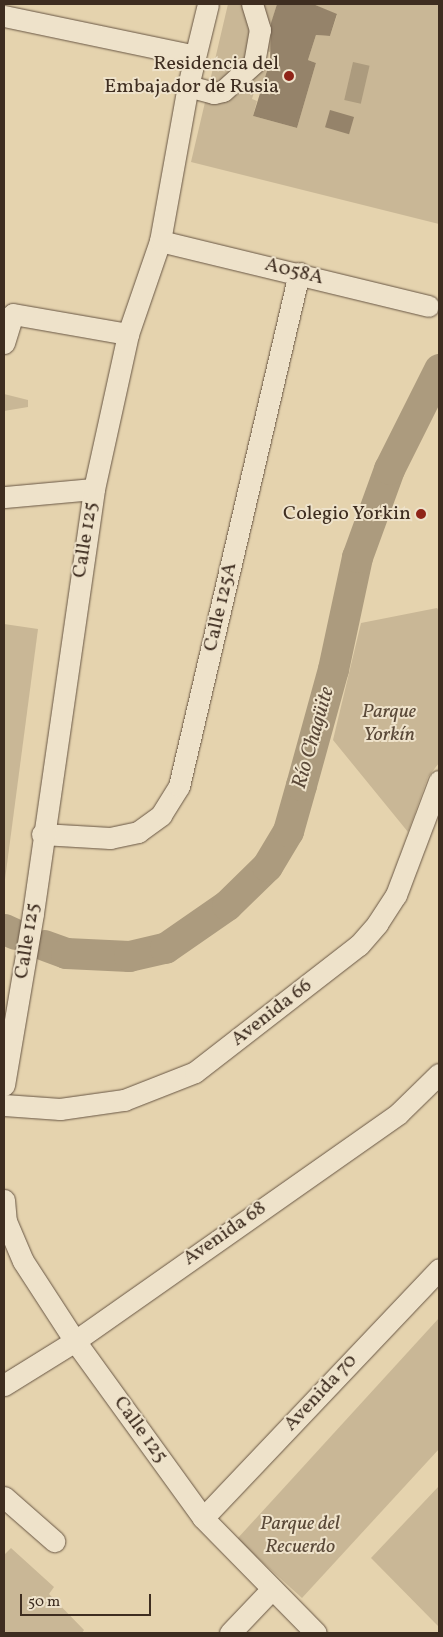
<!DOCTYPE html>
<html>
<head>
<meta charset="utf-8">
<style>
	body { margin:0 }
	#map { position:relative; width:443px; height:1637px; overflow:hidden; background:#e5d3ae; font-family:Vollkorn,serif }
	div>[style] { position:absolute }
	[style*='--x'] { left:calc(var(--x)*1px); top:calc(var(--y)*1px); width:calc(var(--w)*1px); rotate:calc(var(--a)*1deg) }
	.green>* { inset:0; background:#c9b796 }
	.water>* { inset:0; background:#ac9b7e; transform-origin:0 0 }
	.river>* { height:31px; margin:-15.5px; padding:0 15.5px; transform-origin:15.5px; border-radius:15.5px; background:#ac9b7e }
	.building>* { inset:0; background:#95836a; transform-origin:0 0 }
	.roads { filter:drop-shadow(0 0 1px #685644) drop-shadow(0 0 1px #685644) }
	.minor>* { height:21px; margin:-10.5px; padding:0 10.5px; transform-origin:10.5px; border-radius:10.5px; background:#eee2ca }
	.dots>* { width:14px; height:14px; translate:-50% -50%; box-sizing:border-box; border:2px solid #eee2ca; border-radius:50% }
	span { translate:-50% -50%; white-space:nowrap; text-align:center; line-height:1.15; -webkit-text-stroke:4px #eee2ca; paint-order:stroke }
	.poi-label { font-size:20px; color:#3e2d20 }
	.right { translate:-100% -50%; text-align:right }
	.street-label { font-size:20px; color:#3e2d20 }
	.park-label { font-size:20px; color:#5a4938; font-style:italic }
	.water-label { font-size:21px; color:#5a4838; font-style:italic }
	.frame { position:absolute; inset:0; border:5px solid #3e2d20; pointer-events:none }
	.scale { position:absolute; left:20px; top:1594px; width:131px; height:22px; box-sizing:border-box; border:2px solid #3e2d20; border-top:0; padding-left:6px; font-size:15px; line-height:18px; white-space:nowrap; color:#3e2d20; -webkit-text-stroke:4px #eee2ca; paint-order:stroke }
</style>
</head>
<body>
<div id="map">
	<div class="green">
		<div style="clip-path:polygon(228px 4px,277px 4px,268px 35px,274px 38px,270px 52px,256px 48px,254px 56px,270px 61px,261px 90px,255px 89px,252px 99px,257px 101px,253px 116px,297px 128px,316px 63px,308px 60px,316px 35px,330px 36px,337px 15px,313px 4px,439px 4px,439px 224px,191px 162px)"></div>
		<div style="clip-path:polygon(4px 394px,28px 400px,28px 407px,4px 411px)"></div>
		<div style="clip-path:polygon(437px 608px,439px 611px,439px 763px,428px 777px,408px 832px,333px 740px,361px 623px)"></div>
		<div style="clip-path:polygon(4px 624px,38px 629px,4px 887px)"></div>
		<div style="clip-path:polygon(439px 1318px,439px 1449px,302px 1598px,237px 1539px)"></div>
		<div style="clip-path:polygon(439px 1486px,439px 1627px,371px 1558px)"></div>
		<div style="clip-path:polygon(11px 1548px,54px 1587px,49px 1594px,84px 1630px,82px 1633px,4px 1633px,4px 1555px)"></div>
	</div>
	<div class="water">
		<div style="left:353px;top:62px;width:17px;height:39px;rotate:13deg"></div>
	</div>
	<div class="river">
		<div style="--x:4;--y:929;--w:12;--a:24"></div>
		<div style="--x:44;--y:945;--w:23;--a:20"></div>
		<div style="--x:66;--y:953;--w:63;--a:2.7"></div>
		<div style="--x:129;--y:956;--w:37;--a:-13"></div>
		<div style="--x:165;--y:948;--w:75;--a:-34.7"></div>
		<div style="--x:227;--y:905;--w:56;--a:-44.3"></div>
		<div style="--x:267;--y:866;--w:41;--a:-59"></div>
		<div style="--x:288;--y:831;--w:48;--a:-74.2"></div>
		<div style="--x:301;--y:785;--w:120;--a:-74.6"></div>
		<div style="--x:333;--y:669;--w:115;--a:-77.9"></div>
		<div style="--x:357;--y:557;--w:94;--a:-70"></div>
		<div style="--x:389;--y:469;--w:112;--a:-63.4"></div>
	</div>
	<div class="building">
		<div style="clip-path:polygon(277px 4px,313px 4px,337px 14px,330px 36px,316px 35px,308px 60px,316px 63px,297px 128px,253px 116px,270px 61px,271px 23px)"></div>
		<div style="left:330px;top:110px;width:25px;height:18px;rotate:16deg"></div>
	</div>
	<div class="roads">
		<div class="minor">
			<div style="--x:4;--y:16;--w:195;--a:11.8"></div>
			<div style="--x:188;--y:86;--w:27;--a:15"></div>
			<div style="--x:214;--y:93;--w:9;--a:-13"></div>
			<div style="--x:223;--y:91;--w:42;--a:-42.1"></div>
			<div style="--x:254;--y:63;--w:34;--a:-80"></div>
			<div style="--x:260;--y:30;--w:27;--a:-107"></div>
			<div style="--x:160;--y:241;--w:276;--a:13.6"></div>
			<div style="--x:4;--y:343;--w:30;--a:-73"></div>
			<div style="--x:13;--y:314;--w:117;--a:9.9"></div>
			<div style="--x:4;--y:497;--w:90;--a:-5.1"></div>
			<div style="--x:42;--y:834;--w:68;--a:3.4"></div>
			<div style="--x:110;--y:838;--w:29;--a:-12"></div>
			<div style="--x:138;--y:832;--w:29;--a:-36"></div>
			<div style="--x:161;--y:815;--w:34;--a:-58"></div>
			<div style="--x:179;--y:786;--w:527;--a:-76.83"></div>
			<div style="--x:4;--y:1085;--w:174;--a:-80.4"></div>
			<div style="--x:33;--y:913;--w:428;--a:-81.8"></div>
			<div style="--x:94;--y:489;--w:159;--a:-77.6"></div>
			<div style="--x:128;--y:334;--w:98;--a:-71"></div>
			<div style="--x:160;--y:241;--w:158;--a:-79.8"></div>
			<div style="--x:188;--y:86;--w:84;--a:-76.3"></div>
			<div style="--x:4;--y:1105;--w:56;--a:4.1"></div>
			<div style="--x:60;--y:1109;--w:65;--a:-8"></div>
			<div style="--x:124;--y:1100;--w:76;--a:-21.5"></div>
			<div style="--x:195;--y:1072;--w:207;--a:-37.8"></div>
			<div style="--x:359;--y:945;--w:28;--a:-49"></div>
			<div style="--x:377;--y:924;--w:35;--a:-57"></div>
			<div style="--x:396;--y:895;--w:122;--a:-69.3"></div>
			<div style="--x:4;--y:1200;--w:21;--a:85"></div>
			<div style="--x:6;--y:1221;--w:43;--a:67"></div>
			<div style="--x:23;--y:1261;--w:95;--a:57"></div>
			<div style="--x:75;--y:1341;--w:218;--a:54.1"></div>
			<div style="--x:203;--y:1518;--w:161;--a:45.5"></div>
			<div style="--x:4;--y:1385;--w:84;--a:-31.8"></div>
			<div style="--x:75;--y:1341;--w:396;--a:-35.1"></div>
			<div style="--x:399;--y:1113;--w:56;--a:-44.3"></div>
			<div style="--x:4;--y:1497;--w:67;--a:41.3"></div>
			<div style="--x:203;--y:1518;--w:343;--a:-46.5"></div>
			<div style="--x:230;--y:1633;--w:59;--a:-46.4"></div>
		</div>
	</div>
	<div class="dots">
		<div style="left:289px;top:76px;background:#8f2418"></div>
		<div style="left:421px;top:514px;background:#8f2418"></div>
	</div>
	<div class="poi-label">
		<span class="right" style="left:279px;top:76px">Residencia del<br>Embajador de Rusia</span>
		<span class="right" style="left:411px;top:514px">Colegio Yorkin</span>
	</div>
	<div class="street-label">
		<span style="left:294px;top:272px;rotate:14deg">A058A</span>
		<span style="left:86px;top:540px;rotate:-81deg">Calle 125</span>
		<span style="left:221px;top:607px;rotate:-77deg">Calle 125A</span>
		<span style="left:28px;top:941px;rotate:-81deg">Calle 125</span>
		<span style="left:272px;top:1013px;rotate:-38deg">Avenida 66</span>
		<span style="left:225px;top:1234px;rotate:-35deg">Avenida 68</span>
		<span style="left:321px;top:1393px;rotate:-47deg">Avenida 70</span>
		<span style="left:140px;top:1430px;rotate:54deg">Calle 125</span>
	</div>
	<div class="park-label">
		<span style="left:389px;top:724px">Parque<br>Yorkín</span>
		<span style="left:300px;top:1536px">Parque del<br>Recuerdo</span>
	</div>
	<div class="water-label">
		<span style="left:314px;top:738px;rotate:-74deg">Río Chagüite</span>
	</div>
	<div class="frame"></div>
	<div class="scale">50 m</div>
</div>
</body>
</html>
